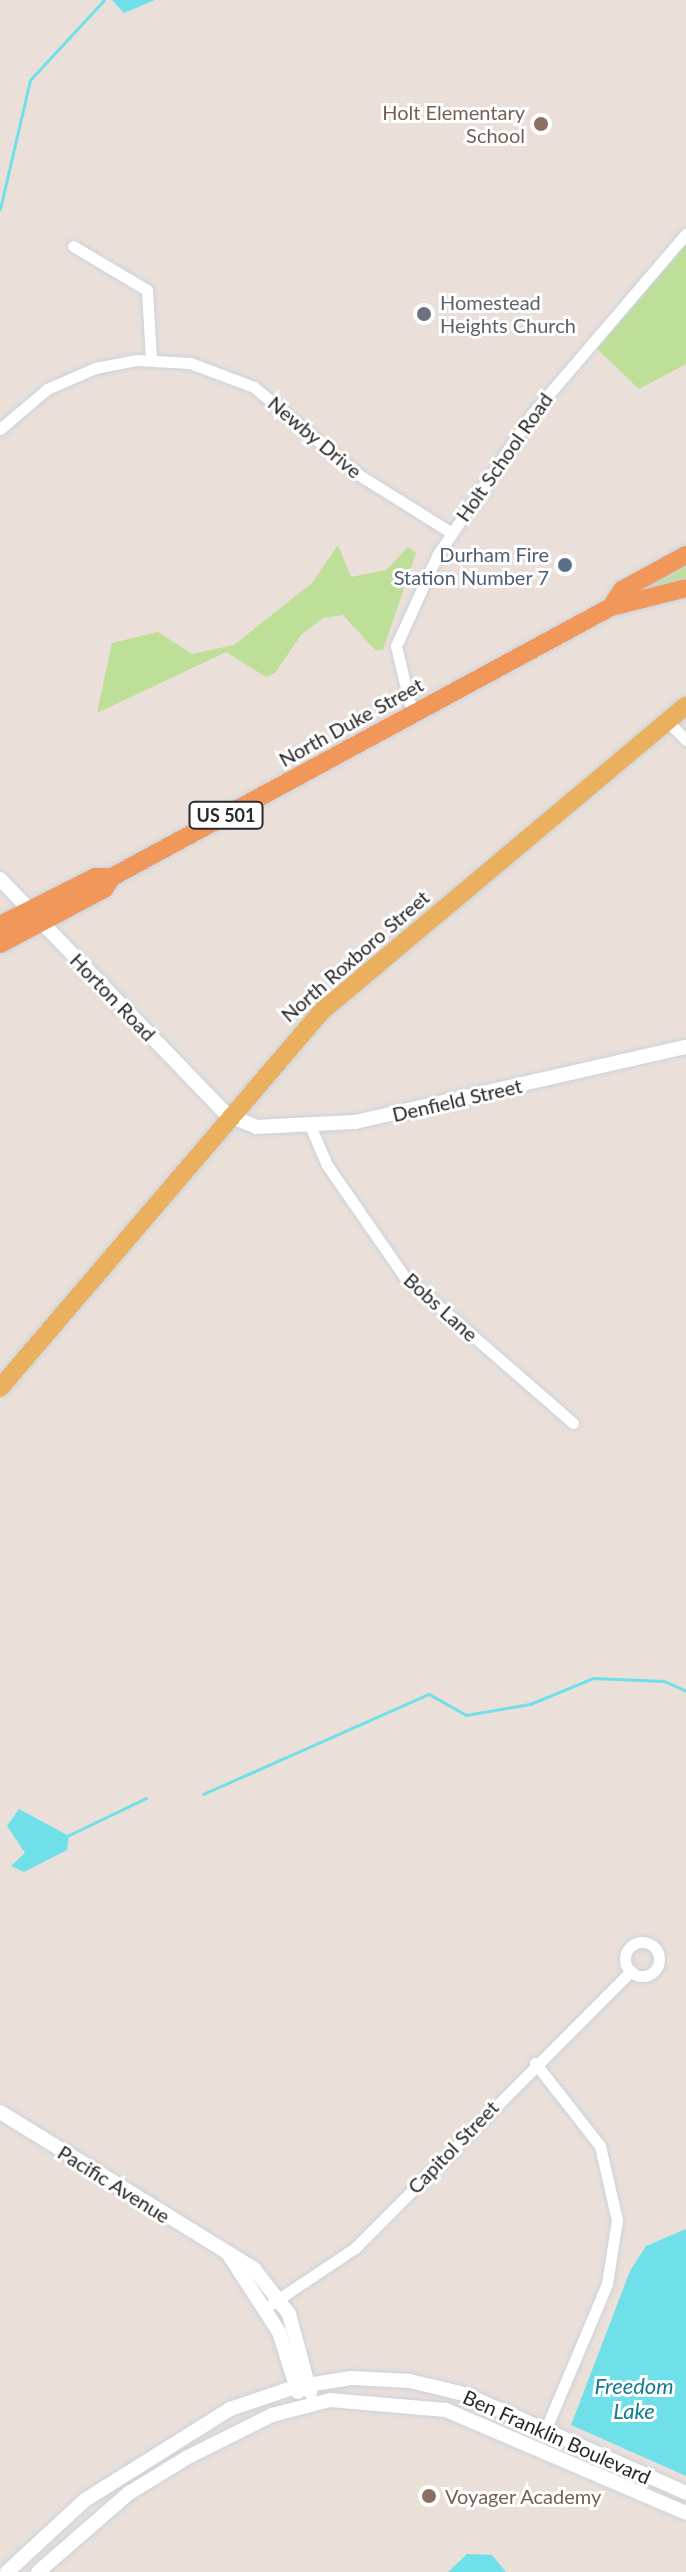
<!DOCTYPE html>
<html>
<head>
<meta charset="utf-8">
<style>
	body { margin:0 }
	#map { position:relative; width:686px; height:2572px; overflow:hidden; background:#eae0d9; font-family:Lato,sans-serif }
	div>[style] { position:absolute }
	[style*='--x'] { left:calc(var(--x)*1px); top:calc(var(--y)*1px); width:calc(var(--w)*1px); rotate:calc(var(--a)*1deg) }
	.green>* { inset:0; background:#bddf97 }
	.water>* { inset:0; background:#6fe0e9 }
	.stream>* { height:3px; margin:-1.5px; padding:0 1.5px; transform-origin:1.5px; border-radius:1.5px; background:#6fe0e9 }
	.roads { filter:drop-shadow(0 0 2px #ccd2dc) drop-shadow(0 0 2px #ccd2dc) }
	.minor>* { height:11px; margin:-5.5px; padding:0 5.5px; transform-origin:5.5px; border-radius:5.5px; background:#fff }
	.minor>.ring { margin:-5.5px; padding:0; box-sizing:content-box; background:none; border:11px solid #fff; border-radius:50% }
	.tertiary>* { height:14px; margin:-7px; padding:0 7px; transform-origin:7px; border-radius:7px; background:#fff }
	.primary>* { height:18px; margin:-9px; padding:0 9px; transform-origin:9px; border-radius:9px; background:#ebb05e }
	.trunk>* { height:18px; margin:-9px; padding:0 9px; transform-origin:9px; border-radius:9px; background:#f2975a }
	.dots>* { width:22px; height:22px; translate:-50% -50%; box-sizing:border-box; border:4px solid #fff; border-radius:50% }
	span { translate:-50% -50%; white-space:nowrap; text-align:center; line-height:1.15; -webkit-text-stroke:6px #fff; paint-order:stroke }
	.shield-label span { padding:2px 6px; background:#fff; border:2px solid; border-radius:6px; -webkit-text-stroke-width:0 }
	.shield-label { font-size:18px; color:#282828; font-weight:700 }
	.education-label { font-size:20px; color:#785e54 }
	.right { translate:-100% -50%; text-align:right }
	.left { translate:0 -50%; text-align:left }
	.worship-label { font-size:20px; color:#5b616d }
	.street-label { font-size:20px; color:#282828 }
	.service-label { font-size:20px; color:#4e5e75 }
	.water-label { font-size:22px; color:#127d92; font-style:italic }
</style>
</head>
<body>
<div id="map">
	<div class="green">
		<div style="clip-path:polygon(686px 239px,686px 364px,639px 389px,595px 347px)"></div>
		<div style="clip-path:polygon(338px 545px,351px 577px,386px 570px,408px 547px,416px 553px,383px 650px,375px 650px,343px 615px,323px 618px,301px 635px,275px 673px,266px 677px,226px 652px,97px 713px,112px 643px,158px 632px,192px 654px,234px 645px,312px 583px)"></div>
		<div style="clip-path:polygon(686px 564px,686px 580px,645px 593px,643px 587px)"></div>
	</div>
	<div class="water">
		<div style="clip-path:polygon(112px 0,155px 0,124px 13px)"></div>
		<div style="clip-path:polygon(19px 1809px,69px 1836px,67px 1850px,24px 1872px,11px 1866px,25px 1853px,7px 1826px)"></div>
		<div style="clip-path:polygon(686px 2229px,686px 2476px,571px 2425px,630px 2271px,646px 2246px)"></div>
		<div style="clip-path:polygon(467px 2554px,492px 2555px,506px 2572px,448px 2572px)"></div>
	</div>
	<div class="stream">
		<div style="--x:0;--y:209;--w:132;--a:-76.9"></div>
		<div style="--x:30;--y:80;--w:109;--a:-47.2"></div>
		<div style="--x:203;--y:1794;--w:247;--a:-23.9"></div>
		<div style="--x:429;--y:1694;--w:43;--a:29.6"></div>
		<div style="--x:466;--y:1715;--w:65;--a:-9.8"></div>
		<div style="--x:530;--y:1704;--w:68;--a:-22.4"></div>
		<div style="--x:593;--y:1678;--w:71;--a:2.4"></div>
		<div style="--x:664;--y:1681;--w:24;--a:24"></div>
		<div style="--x:65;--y:1837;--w:90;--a:-25.7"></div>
	</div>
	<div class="roads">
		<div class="minor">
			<div style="--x:73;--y:246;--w:86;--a:30.7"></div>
			<div style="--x:147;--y:290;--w:69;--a:86.7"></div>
			<div style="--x:0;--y:429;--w:62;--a:-40.4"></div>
			<div style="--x:47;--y:389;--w:52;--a:-23.6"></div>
			<div style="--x:95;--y:368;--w:43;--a:-10.8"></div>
			<div style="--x:137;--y:360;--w:53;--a:3.2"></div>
			<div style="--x:190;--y:363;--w:68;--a:20.6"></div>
			<div style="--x:254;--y:387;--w:133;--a:40.1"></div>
			<div style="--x:356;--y:473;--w:113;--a:32"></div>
			<div style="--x:412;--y:713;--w:69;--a:-103.4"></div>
			<div style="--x:396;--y:646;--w:101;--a:-65.5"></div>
			<div style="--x:438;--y:554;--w:169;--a:-56.1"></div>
			<div style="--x:532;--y:414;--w:237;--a:-49.5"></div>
			<div style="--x:669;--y:723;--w:24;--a:45"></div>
			<div style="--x:311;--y:1128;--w:40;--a:66.6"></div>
			<div style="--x:327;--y:1165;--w:135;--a:55.3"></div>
			<div style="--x:404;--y:1276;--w:224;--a:41"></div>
			<div class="ring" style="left:625px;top:1942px;width:23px;height:23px"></div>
			<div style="--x:535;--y:2063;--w:105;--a:51.9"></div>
			<div style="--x:600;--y:2146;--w:76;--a:77.1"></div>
			<div style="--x:617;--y:2220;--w:65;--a:98.9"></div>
			<div style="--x:607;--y:2284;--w:160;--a:112.9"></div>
			<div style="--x:265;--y:2308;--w:108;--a:-33.7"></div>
			<div style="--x:355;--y:2248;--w:391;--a:-45.1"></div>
		</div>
		<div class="tertiary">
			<div style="--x:0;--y:879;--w:327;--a:46.1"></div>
			<div style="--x:227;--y:1115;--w:31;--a:22"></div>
			<div style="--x:256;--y:1127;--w:99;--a:-2.9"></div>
			<div style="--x:355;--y:1122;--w:339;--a:-12.8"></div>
			<div style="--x:0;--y:2112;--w:299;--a:31.7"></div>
			<div style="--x:254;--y:2269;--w:57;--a:52.1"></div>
			<div style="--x:289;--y:2314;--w:81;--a:74.9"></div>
			<div style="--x:229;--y:2255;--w:92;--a:57"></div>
			<div style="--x:279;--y:2332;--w:63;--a:72.4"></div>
			<div style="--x:7;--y:2572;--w:106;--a:-42.7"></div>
			<div style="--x:85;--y:2500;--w:171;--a:-32.1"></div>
			<div style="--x:230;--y:2409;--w:69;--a:-18.7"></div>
			<div style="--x:295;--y:2387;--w:57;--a:-9.1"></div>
			<div style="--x:351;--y:2378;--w:59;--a:2.9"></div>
			<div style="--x:410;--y:2381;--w:56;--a:13.5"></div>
			<div style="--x:464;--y:2394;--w:243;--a:24"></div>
			<div style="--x:38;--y:2572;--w:121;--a:-41"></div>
			<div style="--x:129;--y:2493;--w:69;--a:-31.4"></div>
			<div style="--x:188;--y:2457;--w:94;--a:-26.6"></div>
			<div style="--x:272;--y:2415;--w:60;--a:-14.5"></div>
			<div style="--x:330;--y:2400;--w:116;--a:4.9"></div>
			<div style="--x:446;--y:2410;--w:261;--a:23.2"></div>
		</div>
		<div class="primary">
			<div style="--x:0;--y:1388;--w:496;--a:-49.5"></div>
			<div style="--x:322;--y:1011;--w:475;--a:-40"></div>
		</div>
		<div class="trunk">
			<div style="--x:611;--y:607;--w:20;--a:-57"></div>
			<div style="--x:622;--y:590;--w:73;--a:-28.7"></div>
			<div style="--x:0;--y:925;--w:106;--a:-26.8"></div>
			<div style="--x:95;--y:877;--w:17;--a:0"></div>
			<div style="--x:112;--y:877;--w:567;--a:-28.42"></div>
			<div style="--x:611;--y:607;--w:77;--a:-14.2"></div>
			<div style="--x:0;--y:944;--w:118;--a:-27.9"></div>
			<div style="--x:104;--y:889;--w:14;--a:-56"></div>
		</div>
	</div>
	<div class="dots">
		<div style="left:541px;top:124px;background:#8d6e63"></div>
		<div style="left:424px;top:314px;background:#6b7280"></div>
		<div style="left:565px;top:565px;background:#5c6f8a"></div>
		<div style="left:429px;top:2496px;background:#8d6e63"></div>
	</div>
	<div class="shield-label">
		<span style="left:226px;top:815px">US 501</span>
	</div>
	<div class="education-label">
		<span class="right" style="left:525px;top:124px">Holt Elementary<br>School</span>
		<span class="left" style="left:445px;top:2496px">Voyager Academy</span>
	</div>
	<div class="worship-label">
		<span class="left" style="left:440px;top:314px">Homestead<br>Heights Church</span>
	</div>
	<div class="street-label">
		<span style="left:315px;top:437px;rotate:40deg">Newby Drive</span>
		<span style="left:504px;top:457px;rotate:-55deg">Holt School Road</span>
		<span style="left:351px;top:722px;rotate:-29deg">North Duke Street</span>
		<span style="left:355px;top:956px;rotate:-41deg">North Roxboro Street</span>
		<span style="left:113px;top:997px;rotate:46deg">Horton Road</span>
		<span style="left:457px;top:1100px;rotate:-13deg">Denfield Street</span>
		<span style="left:441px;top:1307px;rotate:42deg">Bobs Lane</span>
		<span style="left:453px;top:2147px;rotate:-46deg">Capitol Street</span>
		<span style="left:114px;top:2184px;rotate:32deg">Pacific Avenue</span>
		<span style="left:557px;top:2437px;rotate:24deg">Ben Franklin Boulevard</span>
	</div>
	<div class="service-label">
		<span class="right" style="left:549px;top:566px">Durham Fire<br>Station Number 7</span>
	</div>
	<div class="water-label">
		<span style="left:634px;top:2398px">Freedom<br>Lake</span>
	</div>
</div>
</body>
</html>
